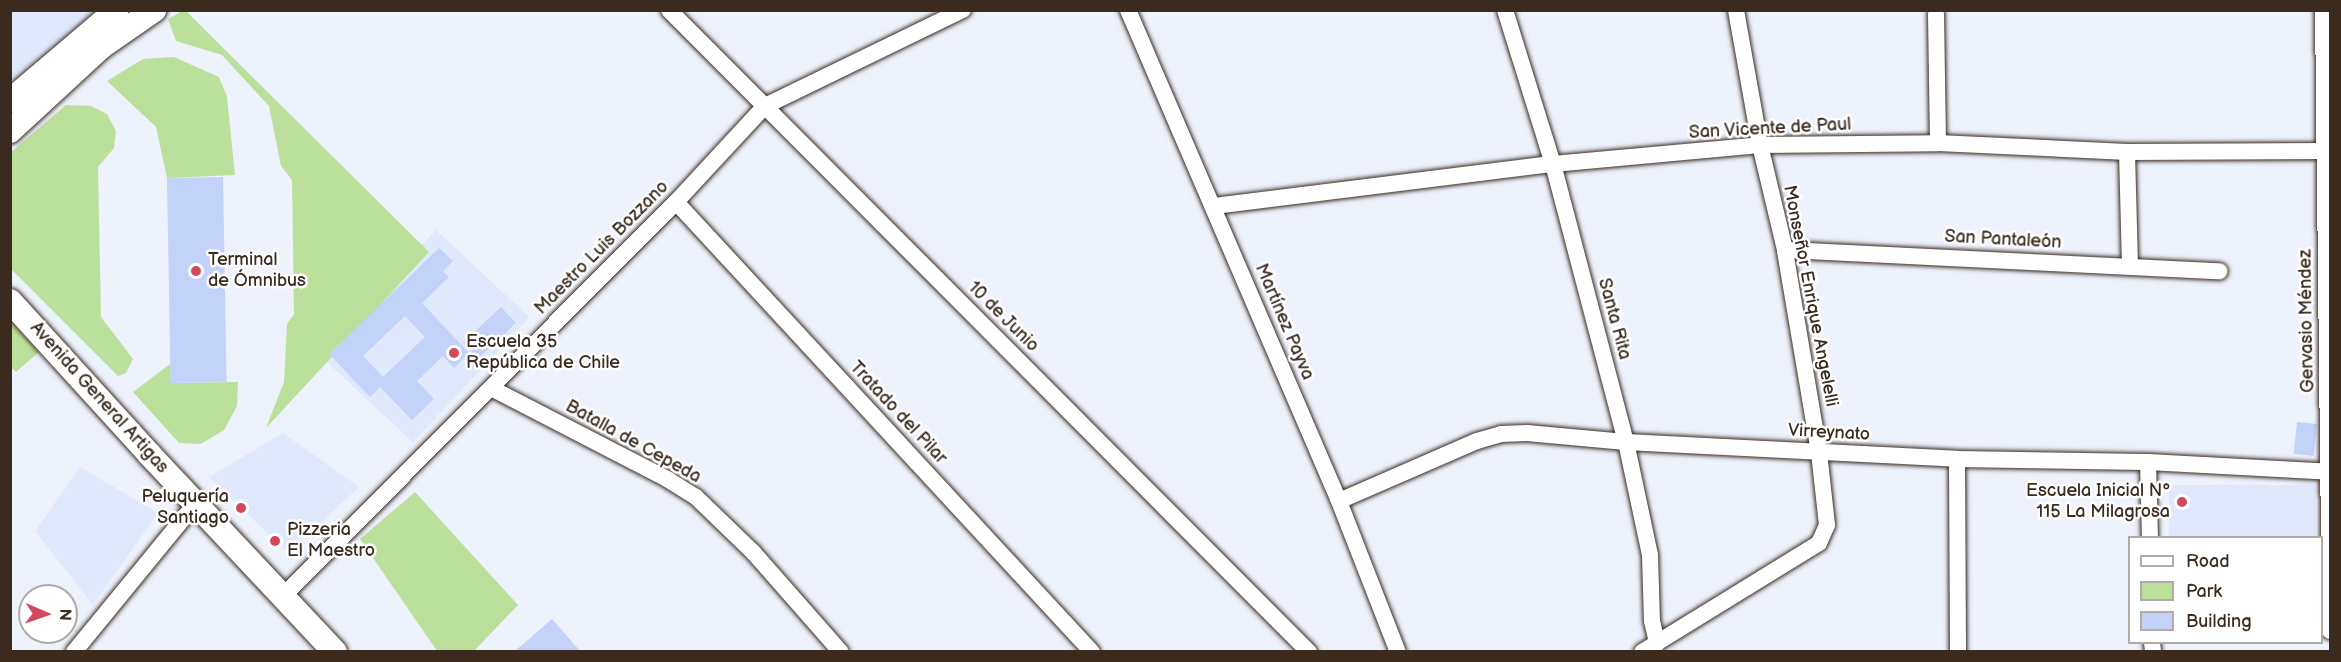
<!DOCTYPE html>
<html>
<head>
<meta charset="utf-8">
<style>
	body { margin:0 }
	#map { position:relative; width:2341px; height:662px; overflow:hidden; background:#edf2fd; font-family:"Balsamiq Sans",sans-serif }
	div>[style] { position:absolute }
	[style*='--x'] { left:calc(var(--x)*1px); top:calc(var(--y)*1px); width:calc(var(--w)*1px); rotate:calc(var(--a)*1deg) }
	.built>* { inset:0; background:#e0e8fc; transform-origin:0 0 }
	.green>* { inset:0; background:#bbe09b }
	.building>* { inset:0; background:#c2d2f8; transform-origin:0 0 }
	.roads { filter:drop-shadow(0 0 2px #3b2a1e) drop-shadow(0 0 2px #3b2a1e) }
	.street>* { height:16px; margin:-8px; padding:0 8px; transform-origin:8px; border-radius:8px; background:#fff }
	.secondary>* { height:24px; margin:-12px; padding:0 12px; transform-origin:12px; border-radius:12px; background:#fff }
	.dots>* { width:16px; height:16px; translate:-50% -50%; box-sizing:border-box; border:3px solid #fff; border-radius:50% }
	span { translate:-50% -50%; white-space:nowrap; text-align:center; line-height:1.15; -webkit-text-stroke:5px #fff; paint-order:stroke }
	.street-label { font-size:18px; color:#3b2a1e }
	.poi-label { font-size:18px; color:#3b2a1e }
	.left { translate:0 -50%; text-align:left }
	.right { translate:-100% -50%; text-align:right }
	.frame { position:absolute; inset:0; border:12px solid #3b2a1e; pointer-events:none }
	.legend { position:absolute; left:2128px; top:536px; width:195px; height:108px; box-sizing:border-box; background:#fff; border:2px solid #b1aaa5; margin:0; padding:8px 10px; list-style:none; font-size:18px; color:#3b2a1e }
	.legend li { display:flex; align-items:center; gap:12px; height:30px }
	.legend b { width:30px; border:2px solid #b1aaa5 }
	.north { position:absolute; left:18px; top:584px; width:60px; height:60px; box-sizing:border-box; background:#fff; border:2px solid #b1aaa5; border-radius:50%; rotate:92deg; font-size:16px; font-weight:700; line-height:24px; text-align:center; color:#3b2a1e }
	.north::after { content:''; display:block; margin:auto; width:21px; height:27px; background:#d1495b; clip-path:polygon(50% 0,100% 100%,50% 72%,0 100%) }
</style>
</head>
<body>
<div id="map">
	<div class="built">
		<div style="clip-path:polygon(11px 11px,99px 11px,16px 78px,11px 78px)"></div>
		<div style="left:436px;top:230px;width:128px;height:171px;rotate:43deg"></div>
		<div style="clip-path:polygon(283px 433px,359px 487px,288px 553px,209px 477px)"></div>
		<div style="clip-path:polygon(80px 467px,158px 513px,93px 605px,35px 531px)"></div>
		<div style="left:2169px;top:485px;width:146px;height:52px"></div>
	</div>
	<div class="green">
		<div style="clip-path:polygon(182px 11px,186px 11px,429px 252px,266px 428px,284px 382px,287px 324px,294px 314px,292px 180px,281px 166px,269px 106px,222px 55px,176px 41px,168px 19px)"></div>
		<div style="clip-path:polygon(174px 57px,219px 77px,227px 97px,235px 175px,167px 178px,156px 127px,107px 81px,143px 59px)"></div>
		<div style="clip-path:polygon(66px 105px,91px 106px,107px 114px,116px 131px,114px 148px,98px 167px,101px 317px,133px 359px,126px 373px,118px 376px,11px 269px,11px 152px)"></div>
		<div style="clip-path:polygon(11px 322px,39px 352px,16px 372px,11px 367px)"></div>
		<div style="clip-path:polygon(170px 364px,171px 383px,238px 382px,237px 406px,224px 430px,201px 444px,179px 443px,133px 392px)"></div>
		<div style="clip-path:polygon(415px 492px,518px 605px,474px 651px,437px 651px,360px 539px)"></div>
	</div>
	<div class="building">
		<div style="left:223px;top:177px;width:205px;height:56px;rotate:89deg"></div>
		<div style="clip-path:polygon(evenodd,439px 248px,453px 261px,443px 271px,449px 277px,422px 303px,469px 353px,454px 368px,443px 356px,417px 381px,434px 399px,412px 420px,380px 387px,370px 397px,329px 354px,439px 248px,405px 316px,425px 337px,383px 377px,363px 356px,405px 316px)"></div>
		<div style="left:501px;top:307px;width:22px;height:52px;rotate:47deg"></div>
		<div style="left:2297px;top:422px;width:20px;height:32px;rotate:6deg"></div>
		<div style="clip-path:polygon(552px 619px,580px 651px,515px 651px)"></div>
	</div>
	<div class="roads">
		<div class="street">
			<div style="--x:669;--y:10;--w:907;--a:45.09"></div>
			<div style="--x:1128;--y:10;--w:534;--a:66.75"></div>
			<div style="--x:1339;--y:501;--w:162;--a:68.7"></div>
			<div style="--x:1505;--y:10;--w:161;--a:72.7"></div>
			<div style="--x:1553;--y:164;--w:287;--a:75.3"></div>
			<div style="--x:1626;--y:442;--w:116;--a:78"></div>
			<div style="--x:1650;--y:555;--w:66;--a:88.3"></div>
			<div style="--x:1652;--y:621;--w:23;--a:77"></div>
			<div style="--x:2323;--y:10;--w:621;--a:89.35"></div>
			<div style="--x:1936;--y:14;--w:129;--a:89.1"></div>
			<div style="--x:2127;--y:152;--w:115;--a:88.5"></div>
			<div style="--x:676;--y:202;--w:613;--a:47.25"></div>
			<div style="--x:1214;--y:206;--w:342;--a:-7.1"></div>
			<div style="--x:1553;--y:164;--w:208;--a:-5.2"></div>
			<div style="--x:1760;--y:145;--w:178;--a:-0.6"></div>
			<div style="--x:1938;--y:143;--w:189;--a:2.7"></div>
			<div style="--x:2127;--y:152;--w:203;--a:-0.3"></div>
			<div style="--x:1785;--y:250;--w:435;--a:2.8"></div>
			<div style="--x:491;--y:388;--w:198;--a:27.3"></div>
			<div style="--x:667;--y:479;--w:34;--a:32"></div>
			<div style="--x:696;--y:497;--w:79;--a:44"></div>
			<div style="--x:753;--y:552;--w:133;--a:48.7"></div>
			<div style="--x:1957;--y:459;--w:193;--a:89.7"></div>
			<div style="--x:2148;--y:462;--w:76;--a:88.5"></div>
			<div style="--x:1339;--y:501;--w:150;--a:-23.5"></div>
			<div style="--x:1477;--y:441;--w:25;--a:-16"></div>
			<div style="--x:1501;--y:434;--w:26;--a:-2"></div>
			<div style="--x:1527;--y:433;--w:99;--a:5.2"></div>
			<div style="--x:1626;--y:442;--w:331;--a:2.9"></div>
			<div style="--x:1957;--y:459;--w:191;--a:0.9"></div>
			<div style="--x:2148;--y:462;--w:182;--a:3.1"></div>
			<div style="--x:283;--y:596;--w:556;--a:-45.07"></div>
			<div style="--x:676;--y:202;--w:131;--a:-47.2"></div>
			<div style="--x:765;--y:106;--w:220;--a:-25.9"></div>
			<div style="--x:2152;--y:642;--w:10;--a:84"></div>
			<div style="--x:74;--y:652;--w:193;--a:-50.7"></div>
			<div style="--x:1642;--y:652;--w:208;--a:-31.6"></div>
			<div style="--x:1819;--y:543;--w:20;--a:-66"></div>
			<div style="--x:1827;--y:525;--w:73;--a:-96.3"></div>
			<div style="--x:1819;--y:452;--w:205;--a:-99.6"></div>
			<div style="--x:1785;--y:250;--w:108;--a:-103.4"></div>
			<div style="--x:1760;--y:145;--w:137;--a:-100.1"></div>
		</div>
		<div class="secondary">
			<div style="--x:10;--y:101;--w:140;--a:-40.4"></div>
			<div style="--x:10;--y:131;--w:124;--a:-42.7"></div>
			<div style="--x:101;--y:47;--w:65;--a:-34.9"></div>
			<div style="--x:10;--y:301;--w:207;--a:47.7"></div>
			<div style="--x:149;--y:454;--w:272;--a:46.8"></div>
		</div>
	</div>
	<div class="dots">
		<div style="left:196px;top:271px;background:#d1495b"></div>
		<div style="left:454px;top:353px;background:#d1495b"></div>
		<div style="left:2182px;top:502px;background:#d1495b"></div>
		<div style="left:241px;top:508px;background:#d1495b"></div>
		<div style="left:275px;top:541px;background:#d1495b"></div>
	</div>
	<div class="street-label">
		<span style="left:1770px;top:129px;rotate:-3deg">San Vicente de Paul</span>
		<span style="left:2003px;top:240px;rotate:3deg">San Pantaleón</span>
		<span style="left:602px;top:248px;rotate:-45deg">Maestro Luis Bozzano</span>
		<span style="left:1810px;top:296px;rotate:79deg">Monseñor Enrique Angelelli</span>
		<span style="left:1003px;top:317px;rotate:45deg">10 de Junio</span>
		<span style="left:1614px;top:319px;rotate:75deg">Santa Rita</span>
		<span style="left:2307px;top:321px;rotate:-91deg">Gervasio Méndez</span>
		<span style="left:1284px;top:322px;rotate:67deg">Martínez Payva</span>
		<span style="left:99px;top:398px;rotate:48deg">Avenida General Artigas</span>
		<span style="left:898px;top:413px;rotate:47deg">Tratado del Pilar</span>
		<span style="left:1829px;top:433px;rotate:3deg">Virreynato</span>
		<span style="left:633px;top:442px;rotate:29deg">Batalla de Cepeda</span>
	</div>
	<div class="poi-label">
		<span class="left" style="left:208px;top:271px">Terminal<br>de Ómnibus</span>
		<span class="left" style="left:466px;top:353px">Escuela 35<br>República de Chile</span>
		<span class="right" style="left:2170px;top:502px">Escuela Inicial Nº<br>115 La Milagrosa</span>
		<span class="right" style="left:229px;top:508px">Peluquería<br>Santiago</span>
		<span class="left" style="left:287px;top:541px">Pizzeria<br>El Maestro</span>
	</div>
	<div class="frame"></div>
	<ul class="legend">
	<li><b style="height:8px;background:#fff"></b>Road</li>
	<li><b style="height:16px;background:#bbe09b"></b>Park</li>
	<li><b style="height:16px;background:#c2d2f8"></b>Building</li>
	</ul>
	<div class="north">N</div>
</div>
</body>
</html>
